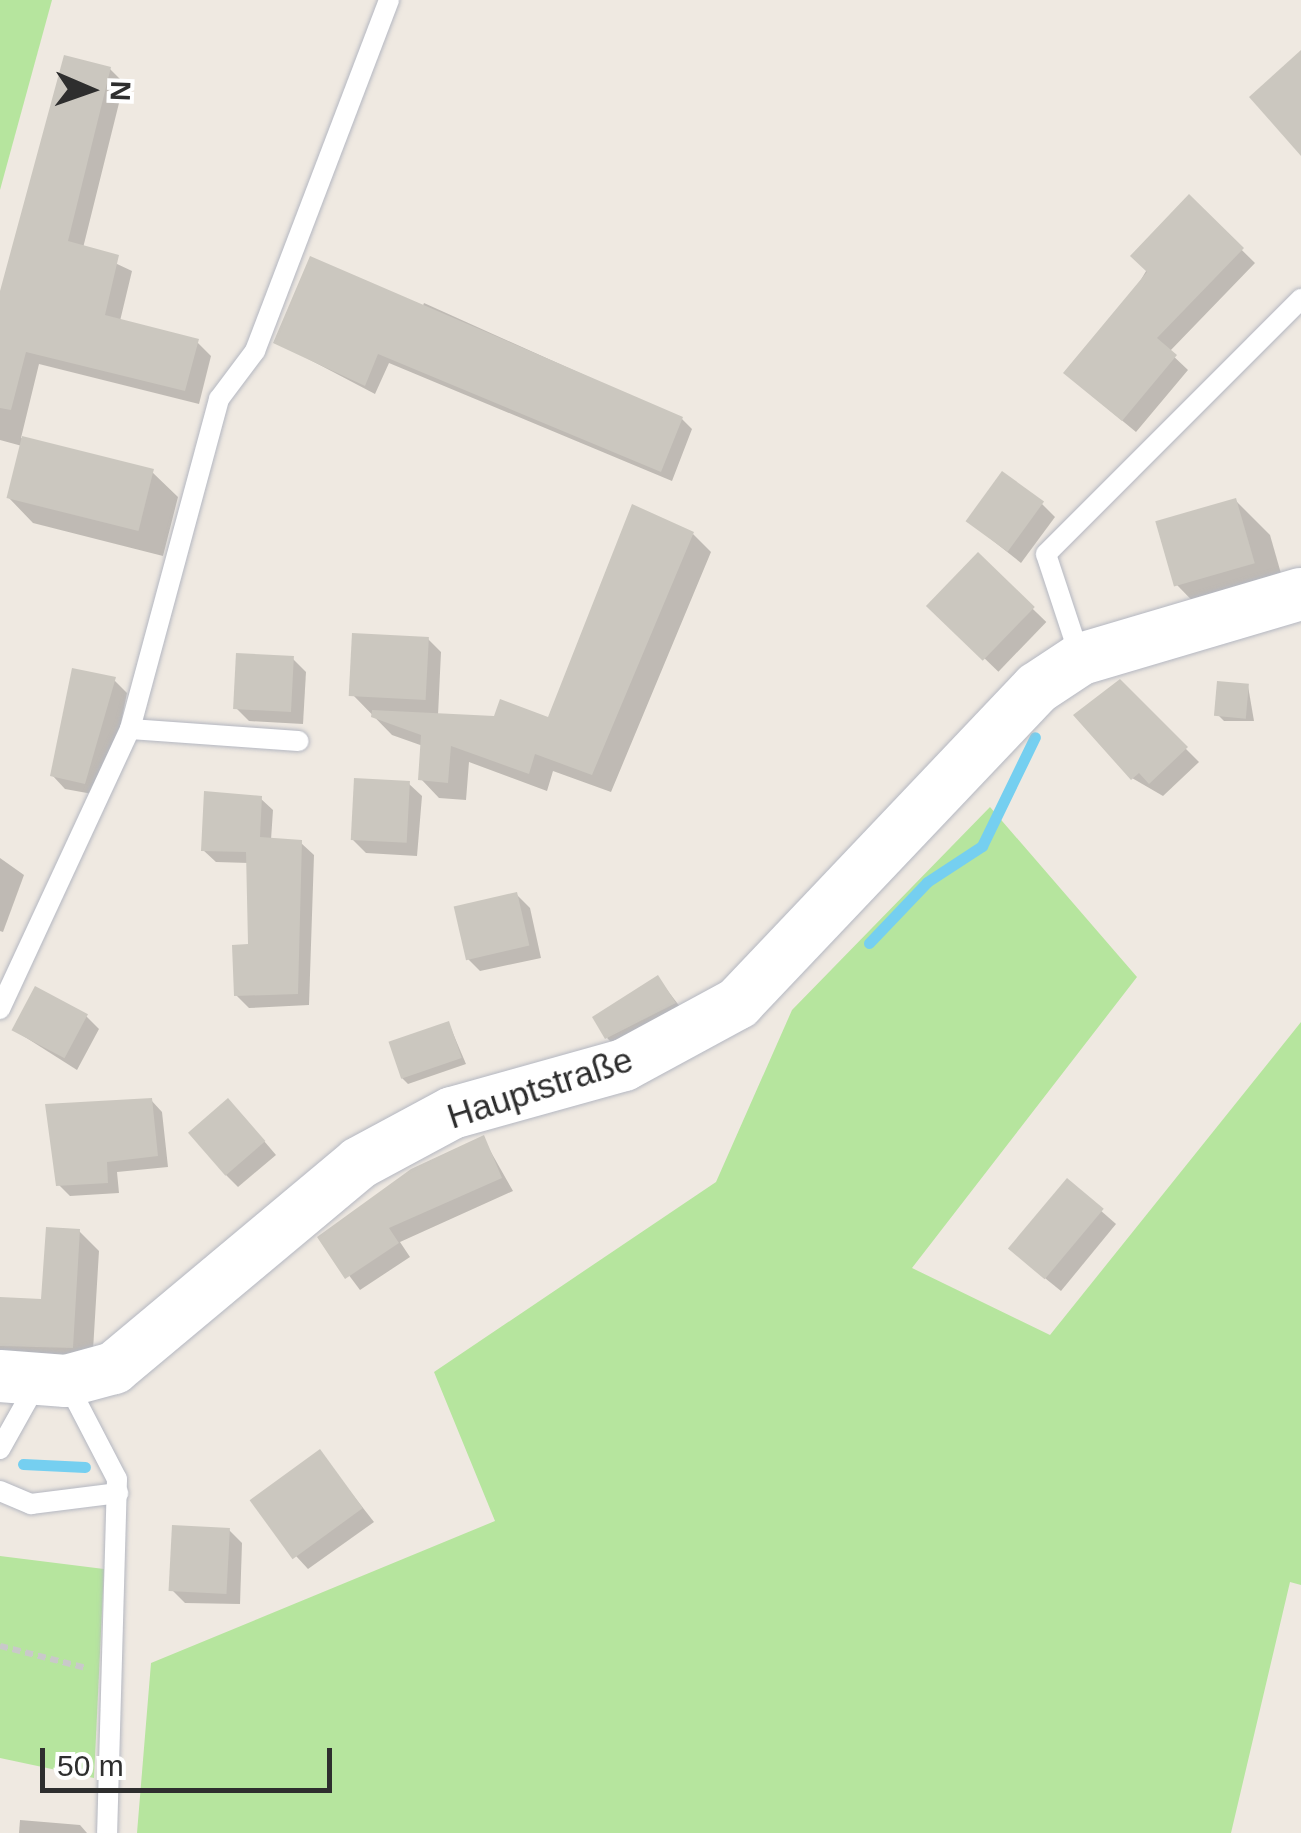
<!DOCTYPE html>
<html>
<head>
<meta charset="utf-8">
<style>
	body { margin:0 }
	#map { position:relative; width:1301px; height:1833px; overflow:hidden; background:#efe9e1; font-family:Helvetica,sans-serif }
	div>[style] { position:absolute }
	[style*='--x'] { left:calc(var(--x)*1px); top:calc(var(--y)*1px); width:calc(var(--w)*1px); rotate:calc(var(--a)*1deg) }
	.green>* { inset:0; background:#b6e59e }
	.shadow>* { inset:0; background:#0003; transform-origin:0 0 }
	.stream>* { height:11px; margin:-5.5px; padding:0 5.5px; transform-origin:5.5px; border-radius:5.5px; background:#75cff0 }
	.building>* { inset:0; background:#cbc7bf; transform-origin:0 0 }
	.path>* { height:6px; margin-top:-3px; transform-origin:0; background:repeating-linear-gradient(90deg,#c9c9c9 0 8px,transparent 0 13px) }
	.roads { filter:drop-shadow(0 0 2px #b4b7c1) drop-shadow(0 0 2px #b4b7c1) }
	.service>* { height:20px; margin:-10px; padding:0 10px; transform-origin:10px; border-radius:10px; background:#fff }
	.tertiary>* { height:52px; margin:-26px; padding:0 26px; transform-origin:26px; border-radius:26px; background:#fff }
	span { translate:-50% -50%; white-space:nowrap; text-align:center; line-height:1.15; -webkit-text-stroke:8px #fff; paint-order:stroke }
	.street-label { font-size:35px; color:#2e2e2e }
	.north { position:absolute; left:40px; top:40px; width:100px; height:100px; -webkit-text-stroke:8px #fff; paint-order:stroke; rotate:92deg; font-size:28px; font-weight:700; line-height:40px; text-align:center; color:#2e2e2e }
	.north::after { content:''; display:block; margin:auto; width:35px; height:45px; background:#2e2e2e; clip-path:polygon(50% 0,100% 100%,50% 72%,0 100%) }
	.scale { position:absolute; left:40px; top:1748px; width:292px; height:45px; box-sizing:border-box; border:5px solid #2e2e2e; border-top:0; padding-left:12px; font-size:30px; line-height:35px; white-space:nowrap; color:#2e2e2e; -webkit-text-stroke:8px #fff; paint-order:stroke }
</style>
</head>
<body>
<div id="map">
	<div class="green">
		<div style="clip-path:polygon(0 0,52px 0,0 190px)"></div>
		<div style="clip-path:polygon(990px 807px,1137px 977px,912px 1268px,1050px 1335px,1301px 1022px,1301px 1585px,1290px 1582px,1231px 1833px,137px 1833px,151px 1663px,495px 1521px,434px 1372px,716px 1182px,792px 1010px)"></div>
		<div style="clip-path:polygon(0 1556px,104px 1569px,94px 1778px,0 1758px)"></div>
	</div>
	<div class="shadow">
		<div style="clip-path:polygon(110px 69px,124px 83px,83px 248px,132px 271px,120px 321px,197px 342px,211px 356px,199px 404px,39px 364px,21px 438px,152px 472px,178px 497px,163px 556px,33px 523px,8px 497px,22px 446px,0 440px,0 302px)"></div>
		<div style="clip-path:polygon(1189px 198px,1255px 263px,1169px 352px,1188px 370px,1136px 432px,1079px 385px)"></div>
		<div style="clip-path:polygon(424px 303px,682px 419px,692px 429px,672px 481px,389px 363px,375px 394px,276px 342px,420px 313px)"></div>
		<div style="clip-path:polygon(1235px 500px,1270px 535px,1288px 598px,1211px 620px,1177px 585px)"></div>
		<div style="clip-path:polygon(1042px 504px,1055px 517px,1021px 563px,968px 521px)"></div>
		<div style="clip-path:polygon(693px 534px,711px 552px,611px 792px,553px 771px,547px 791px,469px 762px,466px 800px,439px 798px,421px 779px,423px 746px,392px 735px,353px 695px,428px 639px,441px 652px,438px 715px,550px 720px)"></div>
		<div style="left:978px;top:556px;width:95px;height:69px;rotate:44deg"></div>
		<div style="clip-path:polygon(293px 659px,306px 672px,303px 724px,249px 721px,236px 708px)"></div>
		<div style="clip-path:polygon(114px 680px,127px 693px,112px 768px,98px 795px,65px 789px,52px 775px)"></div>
		<div style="clip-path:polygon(1119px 682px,1199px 762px,1163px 796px,1132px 778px)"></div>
		<div style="clip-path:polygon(1248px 686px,1254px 721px,1224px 721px,1218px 715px)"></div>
		<div style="clip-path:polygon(408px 783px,422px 796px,417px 856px,366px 853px,353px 840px)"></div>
		<div style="clip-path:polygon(260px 798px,273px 810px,271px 840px,301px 843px,314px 855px,309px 1005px,249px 1008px,236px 995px,250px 946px,249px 863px,216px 862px,203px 850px)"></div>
		<div style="clip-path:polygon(0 858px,24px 875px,3px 932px,0 931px)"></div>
		<div style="clip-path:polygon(516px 894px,530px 908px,541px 958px,480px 971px,467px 958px)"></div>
		<div style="clip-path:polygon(658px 978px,687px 1016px,620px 1051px,607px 1038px)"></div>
		<div style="clip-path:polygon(86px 1016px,99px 1029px,77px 1070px,14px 1030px)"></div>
		<div style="clip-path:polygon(449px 1024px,466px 1064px,408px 1084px,402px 1078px)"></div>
		<div style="clip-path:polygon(151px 1100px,162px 1112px,168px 1167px,117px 1172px,119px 1193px,70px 1196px,59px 1185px)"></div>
		<div style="clip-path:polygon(241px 1114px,276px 1155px,238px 1187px,225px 1174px)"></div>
		<div style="clip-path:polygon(483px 1138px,513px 1191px,400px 1242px,410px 1257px,360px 1290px,321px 1238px)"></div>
		<div style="clip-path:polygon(1067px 1181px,1116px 1224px,1061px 1291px,1025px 1262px)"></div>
		<div style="clip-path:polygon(79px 1231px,99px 1251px,92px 1367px,16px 1366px,0 1350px,0 1300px,43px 1302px)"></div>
		<div style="clip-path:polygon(320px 1453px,374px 1522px,308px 1569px,296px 1556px)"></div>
		<div style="clip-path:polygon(229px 1530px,242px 1543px,240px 1604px,185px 1603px,172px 1590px)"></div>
		<div style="clip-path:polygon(20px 1820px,80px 1825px,87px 1833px,19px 1833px)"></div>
	</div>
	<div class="stream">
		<div style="--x:869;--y:943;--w:84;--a:-46.4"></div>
		<div style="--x:927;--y:882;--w:66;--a:-33.2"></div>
		<div style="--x:982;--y:846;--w:121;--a:-64.1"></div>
		<div style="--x:23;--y:1464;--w:62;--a:2.8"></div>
	</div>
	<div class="building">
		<div style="clip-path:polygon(1301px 50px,1301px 156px,1249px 97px)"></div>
		<div style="clip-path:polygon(64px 55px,111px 67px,68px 241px,119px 255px,105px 315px,199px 339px,185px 391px,26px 352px,11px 410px,0 408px,0 291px)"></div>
		<div style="clip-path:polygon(1189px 194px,1244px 248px,1157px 338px,1177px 355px,1122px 421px,1063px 373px,1147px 272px,1130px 256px)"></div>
		<div style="clip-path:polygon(310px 256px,683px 417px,661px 472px,378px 354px,365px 386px,273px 343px)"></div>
		<div style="left:22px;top:436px;width:136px;height:64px;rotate:14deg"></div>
		<div style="left:1002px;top:471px;width:52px;height:62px;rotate:36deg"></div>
		<div style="left:1236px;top:498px;width:68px;height:84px;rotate:74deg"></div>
		<div style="clip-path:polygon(632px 504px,694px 532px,592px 775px,535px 754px,529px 774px,451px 746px,448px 783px,418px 780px,421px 735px,371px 717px,372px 710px,494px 716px,500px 699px,548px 717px)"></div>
		<div style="left:978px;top:552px;width:79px;height:75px;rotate:44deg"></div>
		<div style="left:352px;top:633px;width:77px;height:63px;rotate:3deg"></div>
		<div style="left:236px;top:653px;width:58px;height:56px;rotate:3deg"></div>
		<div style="clip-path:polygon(72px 668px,116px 677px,85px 784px,50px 776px)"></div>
		<div style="clip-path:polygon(1120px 679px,1188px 747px,1149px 784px,1139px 773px,1131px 780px,1073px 715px)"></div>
		<div style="left:1217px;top:681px;width:32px;height:35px;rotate:5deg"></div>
		<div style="left:354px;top:778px;width:56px;height:62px;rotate:3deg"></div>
		<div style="clip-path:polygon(204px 791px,262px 796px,260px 837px,302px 840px,298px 994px,234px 996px,232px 945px,248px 944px,246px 852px,201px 851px)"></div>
		<div style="left:517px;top:892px;width:55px;height:65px;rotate:77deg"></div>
		<div style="clip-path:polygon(658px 975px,676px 1003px,605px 1039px,592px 1017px)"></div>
		<div style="left:35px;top:986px;width:60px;height:50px;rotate:28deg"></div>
		<div style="left:449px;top:1021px;width:39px;height:64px;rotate:71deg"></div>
		<div style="clip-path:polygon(152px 1098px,158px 1156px,107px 1162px,108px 1183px,56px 1186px,45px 1104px)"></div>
		<div style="left:228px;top:1098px;width:57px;height:53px;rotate:49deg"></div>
		<div style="clip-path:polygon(484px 1135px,502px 1178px,389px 1228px,399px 1243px,345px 1279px,317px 1237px,411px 1169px)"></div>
		<div style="left:1067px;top:1178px;width:48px;height:92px;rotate:40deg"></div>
		<div style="clip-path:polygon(46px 1227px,80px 1229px,73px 1348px,0 1346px,0 1297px,41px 1299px)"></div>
		<div style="left:320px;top:1449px;width:73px;height:87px;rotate:54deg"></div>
		<div style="left:172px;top:1525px;width:58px;height:66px;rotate:3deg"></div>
	</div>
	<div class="path">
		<div style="--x:0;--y:1646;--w:89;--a:14.3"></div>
	</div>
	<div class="roads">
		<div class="service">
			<div style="--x:1080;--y:657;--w:108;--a:-108.3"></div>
			<div style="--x:1046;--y:554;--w:361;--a:-45"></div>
			<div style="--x:130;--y:729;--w:342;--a:-74.9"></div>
			<div style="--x:219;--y:399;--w:60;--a:-53.1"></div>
			<div style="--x:255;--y:351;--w:376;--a:-69.1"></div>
			<div style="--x:0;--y:1009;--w:309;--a:-65.1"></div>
			<div style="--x:130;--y:729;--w:169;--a:4.1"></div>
			<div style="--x:67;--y:1383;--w:108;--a:62.5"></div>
			<div style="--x:117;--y:1479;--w:354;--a:91.6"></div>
			<div style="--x:0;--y:1449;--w:76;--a:-60.7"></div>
			<div style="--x:0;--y:1491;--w:34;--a:23"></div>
			<div style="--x:31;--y:1504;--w:88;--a:-7.2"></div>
		</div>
		<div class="tertiary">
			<div style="--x:0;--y:1376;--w:66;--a:4.3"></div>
			<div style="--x:66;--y:1381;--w:50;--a:-15.2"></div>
			<div style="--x:114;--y:1368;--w:319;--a:-39.9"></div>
			<div style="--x:359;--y:1163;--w:106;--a:-28.3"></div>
			<div style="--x:452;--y:1113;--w:179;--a:-15.6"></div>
			<div style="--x:624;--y:1065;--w:130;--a:-28.5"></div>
			<div style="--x:738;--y:1003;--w:434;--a:-46.5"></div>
			<div style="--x:1037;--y:688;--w:53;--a:-33.4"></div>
			<div style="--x:1081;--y:659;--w:229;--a:-16.5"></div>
		</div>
	</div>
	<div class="street-label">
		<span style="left:540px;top:1088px;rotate:-18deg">Hauptstraße</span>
	</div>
	<div class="north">N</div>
	<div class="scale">50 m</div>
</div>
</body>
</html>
